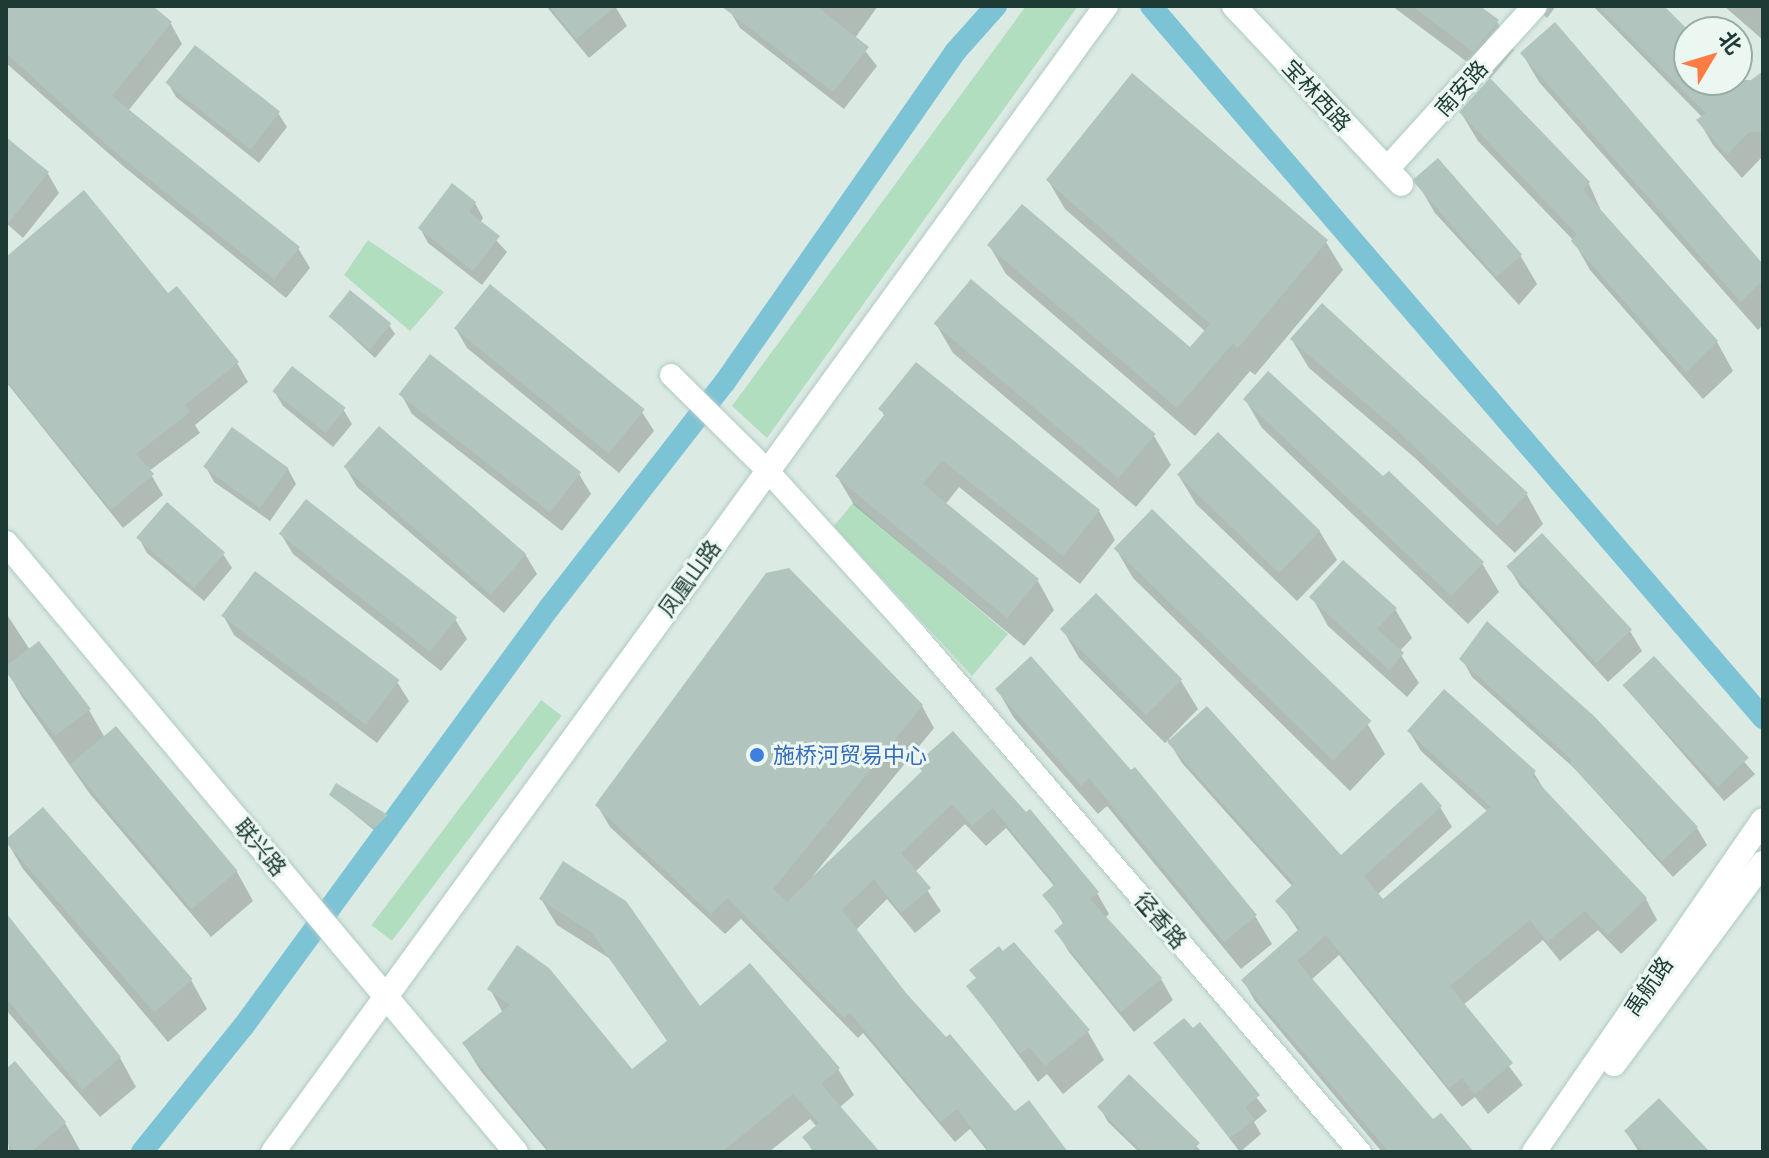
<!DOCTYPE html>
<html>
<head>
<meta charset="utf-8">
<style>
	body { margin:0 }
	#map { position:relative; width:1769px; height:1158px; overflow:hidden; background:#dceae4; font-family:Commissioner,"Noto Sans SC",sans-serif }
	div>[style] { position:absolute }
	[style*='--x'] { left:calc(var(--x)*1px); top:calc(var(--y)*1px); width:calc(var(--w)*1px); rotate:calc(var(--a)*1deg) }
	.green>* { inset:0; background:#b2dec0; transform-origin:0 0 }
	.shadow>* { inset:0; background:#0003; transform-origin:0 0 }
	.canal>* { height:22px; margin:-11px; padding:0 11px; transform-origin:11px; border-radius:11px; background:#7dc3d6 }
	.building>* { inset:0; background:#b1c5be; transform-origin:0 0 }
	.roads { filter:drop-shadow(0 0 2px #aecbc2) drop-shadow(0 0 2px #aecbc2) }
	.street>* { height:22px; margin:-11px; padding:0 11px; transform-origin:11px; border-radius:11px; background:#fff }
	.secondary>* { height:24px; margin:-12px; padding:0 12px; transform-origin:12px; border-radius:12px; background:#fff }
	.dots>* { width:22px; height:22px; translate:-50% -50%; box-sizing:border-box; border:4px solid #ecf7f2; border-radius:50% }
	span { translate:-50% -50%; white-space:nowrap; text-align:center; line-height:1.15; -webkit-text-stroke:6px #ecf7f2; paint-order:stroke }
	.street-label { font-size:22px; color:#1d3a34 }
	.shop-label { font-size:22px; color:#366cbe }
	.left { translate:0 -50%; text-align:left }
	.frame { position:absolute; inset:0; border:8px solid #1d3a34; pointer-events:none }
	.north { position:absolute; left:1673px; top:16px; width:80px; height:80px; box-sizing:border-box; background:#ecf7f2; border:2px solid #99aba6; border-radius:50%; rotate:52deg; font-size:22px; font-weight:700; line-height:32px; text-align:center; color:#1d3a34 }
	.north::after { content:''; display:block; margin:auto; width:28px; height:36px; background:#ff7c45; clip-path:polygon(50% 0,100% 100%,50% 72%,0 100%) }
</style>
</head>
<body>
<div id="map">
	<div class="green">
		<div style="clip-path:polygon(1026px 6px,1078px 6px,767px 438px,732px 406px)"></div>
		<div style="clip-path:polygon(368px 240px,444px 292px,410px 331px,344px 275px)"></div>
		<div style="clip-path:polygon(853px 503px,1008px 634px,972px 676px,834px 526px)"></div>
		<div style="left:541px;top:700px;width:26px;height:282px;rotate:37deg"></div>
	</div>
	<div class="shadow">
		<div style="clip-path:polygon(6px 6px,149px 6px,171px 24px,182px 44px,128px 111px,298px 248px,310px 268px,286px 298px,123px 166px,6px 63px)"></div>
		<div style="clip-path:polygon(546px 6px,615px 6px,627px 26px,589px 58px)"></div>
		<div style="clip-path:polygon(733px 6px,878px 6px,855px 38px,877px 66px,844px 109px,740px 28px,730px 11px)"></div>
		<div style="clip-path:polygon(1392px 6px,1477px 6px,1497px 22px,1514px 50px,1490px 79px)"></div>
		<div style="clip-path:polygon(1532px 6px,1556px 6px,1547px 18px)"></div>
		<div style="clip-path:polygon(1593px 6px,1662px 6px,1689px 34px,1689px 80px,1733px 80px,1742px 89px,1763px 74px,1763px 156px,1742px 178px,1713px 145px,1699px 121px,1703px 118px)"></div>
		<div style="clip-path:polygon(1724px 6px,1763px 6px,1763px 40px)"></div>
		<div style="clip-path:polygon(1522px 53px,1763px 267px,1763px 325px,1758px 330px,1539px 82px)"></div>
		<div style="clip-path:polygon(1490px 81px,1589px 184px,1603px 215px,1717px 342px,1733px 371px,1703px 399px,1590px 270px,1573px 240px,1478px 141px,1461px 113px)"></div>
		<div style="clip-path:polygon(168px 83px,278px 113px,287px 127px,259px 163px,176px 97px)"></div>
		<div style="clip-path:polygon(6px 139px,48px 174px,59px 193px,23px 238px,6px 223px)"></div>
		<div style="clip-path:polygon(1048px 180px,1326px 242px,1343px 270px,1255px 375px,1250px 371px,1195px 436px,1006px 274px,989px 245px,1190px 350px,1206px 332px,1065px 209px)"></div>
		<div style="clip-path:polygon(1418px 184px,1520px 255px,1537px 284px,1519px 305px,1435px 213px)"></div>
		<div style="clip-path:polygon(475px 203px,483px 218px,480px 223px,507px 252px,482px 285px,428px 243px,420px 228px)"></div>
		<div style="clip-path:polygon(6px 258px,167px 296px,237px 363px,248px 382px,195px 425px,200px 433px,149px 471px,163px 495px,123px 528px,6px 382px)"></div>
		<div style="clip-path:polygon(1322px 306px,1527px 495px,1543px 524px,1515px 553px,1415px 458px,1309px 368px,1292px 340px)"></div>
		<div style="clip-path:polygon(331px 317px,389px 325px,395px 334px,375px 358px)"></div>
		<div style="clip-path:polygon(936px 324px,1154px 436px,1171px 465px,1136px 507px,953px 353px)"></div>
		<div style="clip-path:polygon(456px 329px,642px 412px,654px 431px,619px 473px,467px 348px)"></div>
		<div style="clip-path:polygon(274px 391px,343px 409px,352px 424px,333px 447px,283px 406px)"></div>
		<div style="clip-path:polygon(401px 394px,579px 474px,591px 494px,562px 531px,412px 414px)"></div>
		<div style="clip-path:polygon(1245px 399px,1482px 563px,1499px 592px,1468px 624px,1262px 428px)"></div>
		<div style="clip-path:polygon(881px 409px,1099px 511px,1115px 540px,1080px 584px,959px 487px,945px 505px,1038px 581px,1054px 610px,1024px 646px,854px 505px,837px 476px,885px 417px)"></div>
		<div style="clip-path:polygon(1218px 435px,1320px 532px,1337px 560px,1297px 601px,1196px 504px,1179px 476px)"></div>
		<div style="clip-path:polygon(206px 467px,288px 469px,296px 484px,270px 521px,214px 482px)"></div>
		<div style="clip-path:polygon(346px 468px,525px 554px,537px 574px,504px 613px,357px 487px)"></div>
		<div style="clip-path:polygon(1152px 511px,1368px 725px,1385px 754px,1350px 791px,1133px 578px,1116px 549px)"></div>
		<div style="clip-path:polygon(281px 534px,455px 619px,467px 639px,441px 671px,293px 554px)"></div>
		<div style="clip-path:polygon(139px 538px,223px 554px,232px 568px,204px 601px,147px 553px)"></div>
		<div style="clip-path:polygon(1508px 566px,1630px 631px,1642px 651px,1608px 682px,1520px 586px)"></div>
		<div style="clip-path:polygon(1312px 597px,1395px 609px,1412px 638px,1399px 652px,1419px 683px,1407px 697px,1328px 626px)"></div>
		<div style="clip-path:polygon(6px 613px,30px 650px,89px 710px,105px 738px,116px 729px,237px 872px,253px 901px,211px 937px,90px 794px,22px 697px,6px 669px)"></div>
		<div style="clip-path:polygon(223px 615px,397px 682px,409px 701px,377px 743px,234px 635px)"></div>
		<div style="clip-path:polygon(1063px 630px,1181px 681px,1198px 709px,1169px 739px,1340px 857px,1440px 807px,1452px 827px,1377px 895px,1383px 902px,1488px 812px,1421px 751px,1409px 731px,1534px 773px,1546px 793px,1646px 899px,1657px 920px,1621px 954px,1598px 930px,1560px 961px,1543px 940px,1463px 1005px,1523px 1085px,1488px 1114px,1475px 1097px,1462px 1107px,1339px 955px,1311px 980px,1433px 1122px,1471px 1152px,1382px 1152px,1255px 1001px,1243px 980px,1299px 932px,1278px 901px,1293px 887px,1182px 763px,1168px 740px,1165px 743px,1079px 658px)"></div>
		<div style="left:1654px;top:658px;width:154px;height:41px;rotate:49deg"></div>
		<div style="clip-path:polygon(1462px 659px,1697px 828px,1707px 845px,1673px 877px,1574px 768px,1472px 677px)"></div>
		<div style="clip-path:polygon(997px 689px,1255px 916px,1272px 944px,1241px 969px,1107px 806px,1098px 814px,1014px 718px)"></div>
		<div style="clip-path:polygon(922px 706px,934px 728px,812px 877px,923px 772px,953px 734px,1097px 893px,1109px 914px,1105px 918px,1161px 979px,1173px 1000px,1134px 1032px,1069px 952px,1056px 931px,1064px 925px,1045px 895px,1055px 887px,1006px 828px,986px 846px,965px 824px,915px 872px,941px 911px,915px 933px,887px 899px,855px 931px,904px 994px,1014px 1114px,1066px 1152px,988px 1152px,970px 1129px,955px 1142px,863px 1033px,858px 1038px,741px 919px,725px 934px,610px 827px,597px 805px)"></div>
		<div style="clip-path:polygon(331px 795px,386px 816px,392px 826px,381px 836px)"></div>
		<div style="clip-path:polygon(42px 810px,191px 980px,207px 1009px,168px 1042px,23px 869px,6px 840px)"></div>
		<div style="clip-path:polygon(563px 864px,700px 1009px,838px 1069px,854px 1095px,839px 1108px,877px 1152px,813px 1152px,805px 1138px,817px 1127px,810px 1119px,769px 1152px,548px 1152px,480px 1070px,464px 1044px,503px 1013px,490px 989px,631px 1072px,668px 1042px,609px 958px,557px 925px,541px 899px)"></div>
		<div style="clip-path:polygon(6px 918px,120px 1058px,136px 1087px,100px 1117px,6px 1010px)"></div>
		<div style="clip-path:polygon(968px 986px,1088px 1032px,1104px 1060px,1063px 1094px,1047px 1074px,1038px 1082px)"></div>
		<div style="clip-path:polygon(1200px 1025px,1267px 1111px,1254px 1122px,1261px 1134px,1240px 1152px,1156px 1044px)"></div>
		<div style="clip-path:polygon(6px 1072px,65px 1123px,81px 1152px,9px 1152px)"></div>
		<div style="clip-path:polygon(1129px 1077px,1202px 1152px,1139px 1152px,1108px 1122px,1100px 1108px)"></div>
		<div style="clip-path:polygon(1626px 1132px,1707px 1152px,1639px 1152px)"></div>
	</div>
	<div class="canal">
		<div style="--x:1151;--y:6;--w:939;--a:49.32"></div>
		<div style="--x:142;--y:1152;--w:161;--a:-51.1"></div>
		<div style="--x:243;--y:1027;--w:519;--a:-53.86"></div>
		<div style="--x:549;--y:608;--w:286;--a:-52.1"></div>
		<div style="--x:725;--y:382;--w:402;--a:-55.1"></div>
		<div style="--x:955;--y:52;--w:62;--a:-48.3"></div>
	</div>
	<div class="building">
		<div style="clip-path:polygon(6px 6px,153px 6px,172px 22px,112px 96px,300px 247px,274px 279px,109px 147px,6px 53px)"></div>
		<div style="clip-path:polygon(549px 6px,616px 6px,576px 39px)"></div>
		<div style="clip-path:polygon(721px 6px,816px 6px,869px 47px,833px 92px)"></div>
		<div style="clip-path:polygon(1412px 6px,1480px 6px,1499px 20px,1473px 52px)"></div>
		<div style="clip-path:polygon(1598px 6px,1664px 6px,1689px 31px,1689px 80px,1751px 80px,1763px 71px,1763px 132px,1749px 132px,1727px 155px,1696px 120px,1706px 113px)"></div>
		<div style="clip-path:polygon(1555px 22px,1763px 264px,1763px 280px,1741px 302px,1520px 53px)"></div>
		<div style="left:195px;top:45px;width:108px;height:48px;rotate:38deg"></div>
		<div style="clip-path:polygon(1132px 73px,1328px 240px,1238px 348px,1233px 343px,1177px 408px,987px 245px,1022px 204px,1190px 347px,1210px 324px,1046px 180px)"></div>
		<div style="clip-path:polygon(1490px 78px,1590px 182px,1583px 190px,1718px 341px,1686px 372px,1571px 241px,1577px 234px,1459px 112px)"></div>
		<div style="clip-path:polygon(6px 137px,49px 172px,6px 226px)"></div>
		<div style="left:1438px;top:158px;width:128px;height:34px;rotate:49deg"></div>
		<div style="clip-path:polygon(452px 183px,476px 202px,469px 212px,500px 236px,473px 271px,418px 228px)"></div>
		<div style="clip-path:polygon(84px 190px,168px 293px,177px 286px,239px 362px,185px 405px,190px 412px,136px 454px,154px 474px,111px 510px,6px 380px,6px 257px)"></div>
		<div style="left:971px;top:279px;width:241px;height:58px;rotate:40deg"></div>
		<div style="left:490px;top:284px;width:199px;height:57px;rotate:39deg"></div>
		<div style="left:350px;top:290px;width:53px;height:34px;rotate:39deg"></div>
		<div style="clip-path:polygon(1322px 303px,1528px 493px,1497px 526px,1396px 429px,1290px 339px)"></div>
		<div style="left:430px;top:354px;width:192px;height:51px;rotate:38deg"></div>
		<div style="clip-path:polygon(916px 362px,1100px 510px,1063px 556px,942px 460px,923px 484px,1039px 579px,1007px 618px,835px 476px,885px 414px,878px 409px)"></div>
		<div style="left:292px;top:366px;width:68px;height:32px;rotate:38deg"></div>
		<div style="clip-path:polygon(1268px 371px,1383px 476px,1389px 471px,1484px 562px,1451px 596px,1243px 399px)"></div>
		<div style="left:379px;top:426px;width:195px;height:54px;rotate:41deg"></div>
		<div style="left:232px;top:427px;width:70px;height:49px;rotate:36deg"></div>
		<div style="left:1218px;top:432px;width:142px;height:59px;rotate:44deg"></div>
		<div style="left:306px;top:499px;width:192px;height:44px;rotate:38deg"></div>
		<div style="left:167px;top:502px;width:77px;height:47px;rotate:41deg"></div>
		<div style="left:1152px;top:509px;width:305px;height:55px;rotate:44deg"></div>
		<div style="left:1542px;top:533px;width:132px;height:49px;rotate:47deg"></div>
		<div style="clip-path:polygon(1343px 560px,1397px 608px,1377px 629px,1404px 653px,1389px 670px,1309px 597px)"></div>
		<div style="clip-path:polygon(789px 568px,923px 705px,773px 889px,787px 902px,922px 771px,916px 764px,953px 731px,1026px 812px,1030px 809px,1099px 892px,1090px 899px,1162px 978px,1121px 1012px,1054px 931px,1064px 922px,1042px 895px,1055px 884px,993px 808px,972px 826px,952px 804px,901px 853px,931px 888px,901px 913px,874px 879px,842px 910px,906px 993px,946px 1037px,950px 1034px,1015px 1111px,1029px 1100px,1068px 1152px,990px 1152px,957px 1109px,941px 1122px,850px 1013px,844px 1018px,728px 898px,711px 914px,595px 805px,766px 573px)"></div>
		<div style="left:255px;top:571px;width:181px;height:56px;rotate:37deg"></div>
		<div style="left:1096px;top:593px;width:122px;height:51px;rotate:45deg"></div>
		<div style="clip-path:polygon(1487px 621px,1594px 716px,1698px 827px,1662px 861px,1569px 763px,1572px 760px,1459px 659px)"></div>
		<div style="clip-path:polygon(39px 641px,91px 709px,55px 736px,6px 672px,6px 666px)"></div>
		<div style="clip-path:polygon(1031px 656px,1131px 770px,1135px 767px,1257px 915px,1224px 942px,1089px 778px,1081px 786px,995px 689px)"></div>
		<div style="left:1654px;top:656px;width:139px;height:43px;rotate:47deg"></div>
		<div style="clip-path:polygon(1444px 689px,1536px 771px,1532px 776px,1647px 898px,1608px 935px,1585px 911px,1547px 942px,1530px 920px,1450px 986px,1513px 1063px,1475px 1094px,1462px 1078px,1449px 1088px,1326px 935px,1297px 961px,1433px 1119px,1441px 1113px,1474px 1152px,1389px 1152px,1241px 980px,1300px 928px,1275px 901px,1294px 883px,1167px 742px,1207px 706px,1341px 855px,1421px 782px,1442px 806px,1364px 876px,1383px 899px,1491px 807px,1407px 731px)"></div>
		<div style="left:116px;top:726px;width:189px;height:60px;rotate:50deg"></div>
		<div style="clip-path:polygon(336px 783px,388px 815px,375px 828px,329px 795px)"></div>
		<div style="left:43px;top:807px;width:228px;height:51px;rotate:49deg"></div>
		<div style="clip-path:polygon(563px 861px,626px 901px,700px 1006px,750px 963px,840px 1068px,821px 1084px,880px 1152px,815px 1152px,802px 1137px,819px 1123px,793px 1094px,722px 1152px,550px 1152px,462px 1043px,510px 1005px,487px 989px,517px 945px,549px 968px,632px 1069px,668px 1040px,591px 932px,539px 899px)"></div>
		<div style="clip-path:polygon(6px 913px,121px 1057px,82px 1090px,6px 998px)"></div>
		<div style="clip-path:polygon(1014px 942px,1090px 1030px,1045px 1066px,1029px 1047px,1020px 1054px,966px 986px,976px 978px,969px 970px,999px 946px,1003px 951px)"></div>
		<div style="clip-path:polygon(1184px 1018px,1193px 1028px,1200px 1022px,1260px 1095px,1245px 1107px,1255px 1119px,1230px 1138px,1153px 1043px)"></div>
		<div style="clip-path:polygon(15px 1061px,66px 1122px,31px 1152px,15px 1152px,6px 1142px,6px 1069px)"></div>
		<div style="clip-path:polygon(1129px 1074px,1200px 1143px,1191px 1152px,1143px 1152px,1097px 1107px)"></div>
		<div style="clip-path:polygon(1659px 1098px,1710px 1152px,1644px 1152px,1624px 1131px)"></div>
	</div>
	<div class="roads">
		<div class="street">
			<div style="--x:671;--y:375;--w:135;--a:44.7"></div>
			<div style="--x:767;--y:470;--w:221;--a:47.9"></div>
			<div style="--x:915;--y:634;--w:683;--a:49.34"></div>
		</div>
		<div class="secondary">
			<div style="--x:1234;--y:6;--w:244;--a:46.8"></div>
			<div style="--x:1387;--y:169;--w:220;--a:-47.8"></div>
			<div style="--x:6;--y:543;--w:794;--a:50.06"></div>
			<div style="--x:1614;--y:1064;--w:250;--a:-53.5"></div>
			<div style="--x:273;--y:1152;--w:1417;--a:-53.99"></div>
			<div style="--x:1534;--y:1152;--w:403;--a:-55.4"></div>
		</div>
	</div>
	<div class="dots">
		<div style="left:757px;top:755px;background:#3f7fe0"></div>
	</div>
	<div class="street-label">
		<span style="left:1461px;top:88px;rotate:-48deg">南安路</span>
		<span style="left:1317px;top:95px;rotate:47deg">宝林西路</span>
		<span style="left:689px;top:578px;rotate:-54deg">凤凰山路</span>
		<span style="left:261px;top:847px;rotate:50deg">联兴路</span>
		<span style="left:1161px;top:920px;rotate:49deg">径香路</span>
		<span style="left:1648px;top:986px;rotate:-55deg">禹航路</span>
	</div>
	<div class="shop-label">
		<span class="left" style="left:773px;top:755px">施桥河贸易中心</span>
	</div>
	<div class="frame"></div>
	<div class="north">北</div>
</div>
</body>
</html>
